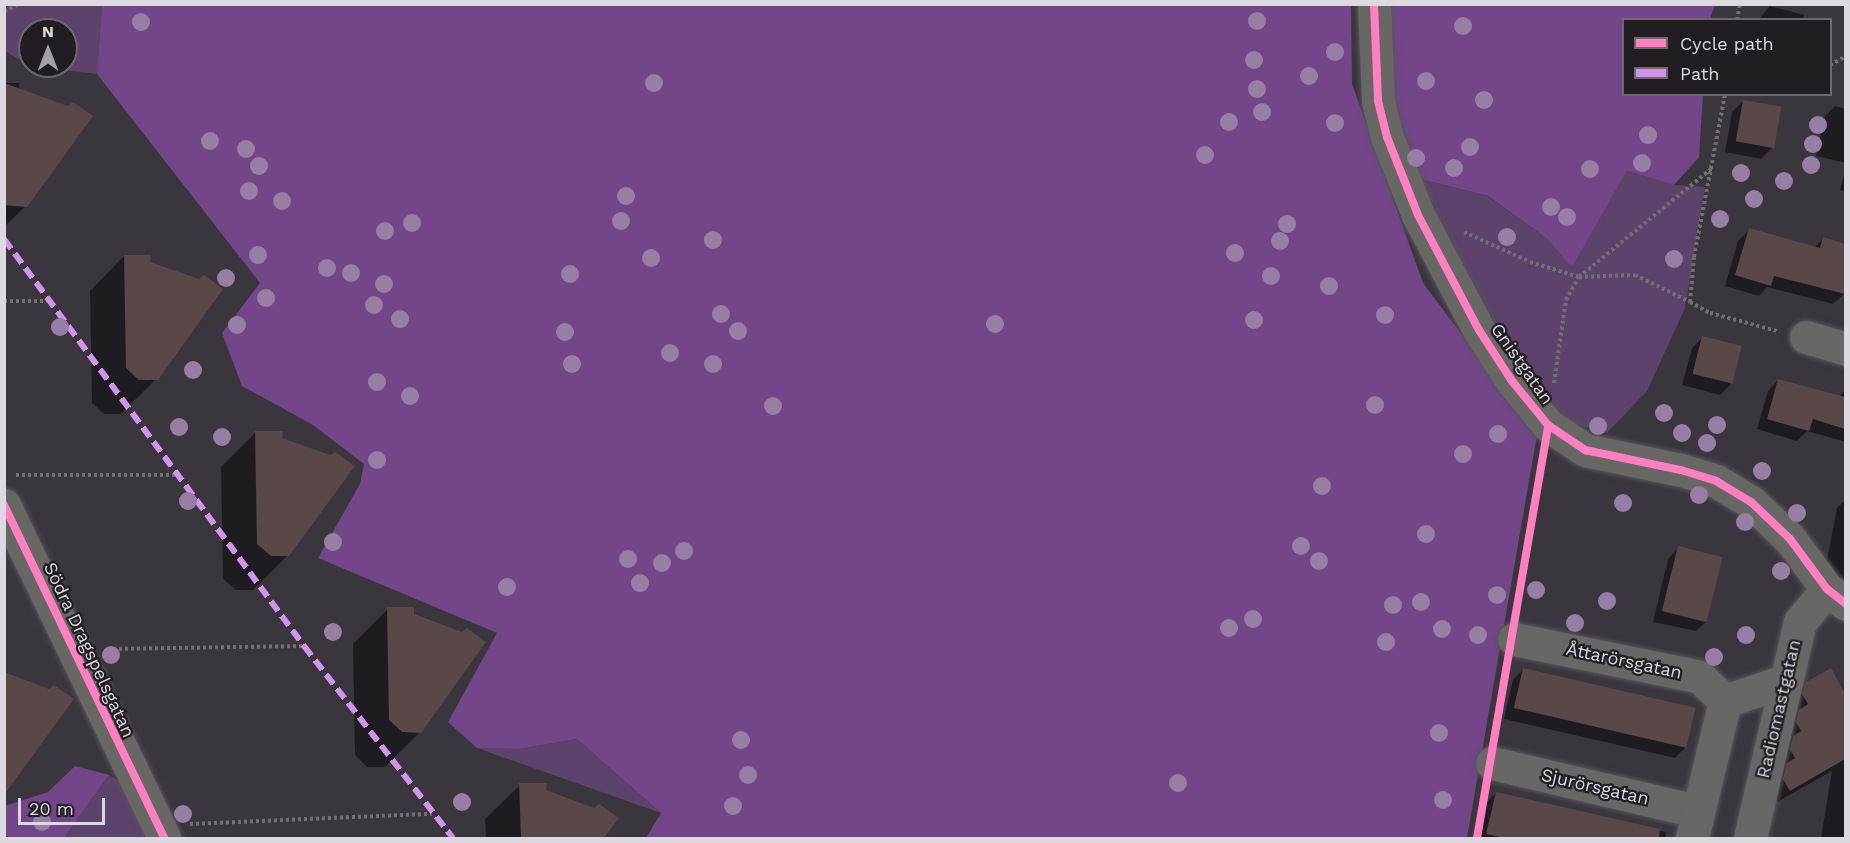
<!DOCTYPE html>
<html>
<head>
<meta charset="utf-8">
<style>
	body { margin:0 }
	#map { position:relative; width:1850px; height:843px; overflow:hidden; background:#3b363e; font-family:"Work Sans",sans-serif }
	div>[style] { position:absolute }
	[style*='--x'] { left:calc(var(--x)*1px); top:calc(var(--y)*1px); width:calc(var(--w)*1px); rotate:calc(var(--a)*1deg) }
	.green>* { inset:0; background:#5d426b }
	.forest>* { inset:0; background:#73468a }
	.shadow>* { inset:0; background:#0007 }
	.building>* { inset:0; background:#5a4747; transform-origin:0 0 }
	.path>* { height:4px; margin-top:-2px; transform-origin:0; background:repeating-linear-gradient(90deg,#716f71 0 3px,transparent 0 6px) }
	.roads { filter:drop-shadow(0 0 2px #58545b) drop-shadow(0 0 2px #58545b) }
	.minor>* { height:33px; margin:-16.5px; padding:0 16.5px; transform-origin:16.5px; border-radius:16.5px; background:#696666 }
	.quiet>* { height:6px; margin-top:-3px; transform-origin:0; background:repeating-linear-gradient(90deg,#d193ec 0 12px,transparent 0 18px) }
	.cycleway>* { height:8px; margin:-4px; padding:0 4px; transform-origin:4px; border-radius:4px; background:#ff80c0 }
	.trees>* { width:18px; height:18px; margin:-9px; border-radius:50%; background:#967ea4 }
	span { translate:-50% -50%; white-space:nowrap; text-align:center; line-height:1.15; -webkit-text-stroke:4.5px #211d23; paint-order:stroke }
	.street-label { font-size:18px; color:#ded8e1 }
	.frame { position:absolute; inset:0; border:6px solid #ded8e1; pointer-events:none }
	.legend { position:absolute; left:1622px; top:18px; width:210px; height:78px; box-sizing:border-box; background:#211d23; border:2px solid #6d686f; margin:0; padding:8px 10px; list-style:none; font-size:18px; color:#ded8e1 }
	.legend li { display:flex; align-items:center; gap:12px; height:30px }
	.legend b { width:30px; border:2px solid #6d686f }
	.north { position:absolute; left:18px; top:18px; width:60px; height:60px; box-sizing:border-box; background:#211d23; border:2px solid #6d686f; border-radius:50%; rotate:0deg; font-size:16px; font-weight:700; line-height:24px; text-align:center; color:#ded8e1 }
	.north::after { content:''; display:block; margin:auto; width:21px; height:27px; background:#a59fa8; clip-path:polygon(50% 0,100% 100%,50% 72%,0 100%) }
	.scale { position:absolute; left:18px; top:798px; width:87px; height:27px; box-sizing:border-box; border:3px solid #ded8e1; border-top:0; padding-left:8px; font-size:18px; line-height:21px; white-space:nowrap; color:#ded8e1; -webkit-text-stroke:4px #211d23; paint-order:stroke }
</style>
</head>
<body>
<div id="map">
	<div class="green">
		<div style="clip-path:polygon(5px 5px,102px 5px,97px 74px,31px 66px,66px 66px,66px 30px,30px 30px,30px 66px,5px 51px)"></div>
		<div style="clip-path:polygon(1627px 171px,1674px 185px,1705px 187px,1685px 308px,1647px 391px,1607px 433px,1562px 420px,1529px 384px,1416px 178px,1487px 196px,1546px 238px,1572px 266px)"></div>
		<div style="clip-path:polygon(577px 739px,661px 813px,477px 748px,519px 749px)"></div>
		<div style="clip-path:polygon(109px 775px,122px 782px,149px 838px,64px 838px)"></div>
	</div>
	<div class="forest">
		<div style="clip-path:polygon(102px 5px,1351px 5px,1352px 84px,1423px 283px,1537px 435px,1467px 838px,646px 838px,661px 813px,577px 739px,519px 749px,477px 748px,448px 722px,497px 633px,318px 558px,360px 484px,364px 464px,313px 425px,242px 386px,222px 333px,260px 283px,97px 74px)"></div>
		<div style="clip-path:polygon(1386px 5px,1715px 5px,1710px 19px,1624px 20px,1624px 94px,1703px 95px,1699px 157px,1674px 185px,1627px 171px,1572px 267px,1546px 238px,1488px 196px,1416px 178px,1391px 87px)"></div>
		<div style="clip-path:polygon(75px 766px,109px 775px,64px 838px,5px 838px,5px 806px,48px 792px)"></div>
	</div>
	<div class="shadow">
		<div style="clip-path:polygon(1770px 6px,1804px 15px,1803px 20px,1758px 20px)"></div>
		<div style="clip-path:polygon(4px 83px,19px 83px,26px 206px,4px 227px)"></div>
		<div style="clip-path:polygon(1743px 101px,1772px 148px,1761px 159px,1725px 152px,1732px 112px)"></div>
		<div style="clip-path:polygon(1835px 106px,1846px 109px,1846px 163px,1816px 156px,1825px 116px)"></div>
		<div style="clip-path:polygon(1846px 168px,1846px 192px,1840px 190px)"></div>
		<div style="clip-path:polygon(1749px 230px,1814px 248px,1823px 239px,1846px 245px,1844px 294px,1833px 304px,1767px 287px,1759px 296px,1725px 286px,1738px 241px)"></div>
		<div style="clip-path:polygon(124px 256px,156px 379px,121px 414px,104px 414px,92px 403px,90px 291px)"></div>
		<div style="clip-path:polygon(1703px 337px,1731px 384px,1720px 395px,1682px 385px,1692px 348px)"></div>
		<div style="clip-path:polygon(1778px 380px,1839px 397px,1845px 390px,1846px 442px,1807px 431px,1797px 441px,1757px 429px,1768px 391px)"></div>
		<div style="clip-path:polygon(256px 432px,330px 457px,288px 555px,253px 590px,236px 590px,223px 579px,221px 467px)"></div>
		<div style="clip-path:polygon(1846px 499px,1846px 579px,1824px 575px,1837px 508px)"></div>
		<div style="clip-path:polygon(1678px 548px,1707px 621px,1696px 631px,1653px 622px,1668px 559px)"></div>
		<div style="clip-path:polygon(388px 609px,420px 732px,385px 767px,367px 767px,355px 755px,353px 644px)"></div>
		<div style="clip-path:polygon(1523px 669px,1686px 747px,1675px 758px,1504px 719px,1513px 680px)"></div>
		<div style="clip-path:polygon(1846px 681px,1846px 838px,1821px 838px,1832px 771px,1777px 802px,1771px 792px,1793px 697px,1806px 684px,1844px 693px)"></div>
		<div style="clip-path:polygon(520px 785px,544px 791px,617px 818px,602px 838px,486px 838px,485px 819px)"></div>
		<div style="clip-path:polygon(1496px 793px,1666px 832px,1665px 838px,1478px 838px,1485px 804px)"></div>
	</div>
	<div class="building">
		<div style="clip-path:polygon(4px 83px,68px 106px,73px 102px,93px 116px,27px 207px,4px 205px)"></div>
		<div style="left:1743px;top:100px;width:39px;height:42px;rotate:10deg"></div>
		<div style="clip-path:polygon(1749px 228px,1820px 248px,1823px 237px,1845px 244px,1845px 294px,1774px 276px,1771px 286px,1735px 275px)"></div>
		<div style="clip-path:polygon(124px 255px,151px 255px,150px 262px,199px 279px,204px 275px,223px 289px,158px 380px,139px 380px,126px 368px)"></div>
		<div style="left:1702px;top:336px;width:41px;height:39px;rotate:14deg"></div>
		<div style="clip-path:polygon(1778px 379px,1845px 397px,1845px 429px,1813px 419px,1809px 431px,1767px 419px)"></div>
		<div style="clip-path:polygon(255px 431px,283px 431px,282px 438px,330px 455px,335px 452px,355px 466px,289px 556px,271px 556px,257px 544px)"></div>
		<div style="left:1678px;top:546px;width:46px;height:67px;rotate:14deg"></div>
		<div style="clip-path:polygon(387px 607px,414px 607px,414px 614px,462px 632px,467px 628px,486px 642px,421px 733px,402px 732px,389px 720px)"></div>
		<div style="left:1523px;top:668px;width:177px;height:41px;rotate:13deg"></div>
		<div style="clip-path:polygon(1831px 668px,1845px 694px,1845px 759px,1790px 791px,1783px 779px,1787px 763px,1795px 758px,1790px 750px,1793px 736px,1801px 731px,1796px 722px,1799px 710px,1808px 704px,1802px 694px,1805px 683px)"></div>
		<div style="clip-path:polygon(4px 672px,49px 689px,54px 685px,74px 699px,4px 795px)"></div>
		<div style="clip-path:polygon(519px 783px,547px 783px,546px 790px,594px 808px,599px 804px,619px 818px,604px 838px,521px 838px)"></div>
		<div style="clip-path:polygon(1496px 792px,1660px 829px,1659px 838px,1505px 838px,1486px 834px)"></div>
	</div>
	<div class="path">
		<div style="--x:4;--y:11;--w:17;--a:-24"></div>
		<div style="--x:1737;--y:20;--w:16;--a:-79"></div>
		<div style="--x:1830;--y:65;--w:18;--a:-29"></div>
		<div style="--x:1464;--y:232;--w:72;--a:24.4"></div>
		<div style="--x:1530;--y:262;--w:51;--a:17"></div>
		<div style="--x:1579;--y:277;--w:56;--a:-2"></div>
		<div style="--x:1635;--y:275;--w:61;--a:26.1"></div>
		<div style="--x:1690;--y:302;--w:45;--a:-84.9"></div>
		<div style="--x:1694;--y:257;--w:166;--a:-79.2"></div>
		<div style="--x:4;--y:301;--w:43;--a:0"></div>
		<div style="--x:1690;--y:302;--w:23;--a:29"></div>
		<div style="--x:1710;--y:313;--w:69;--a:15"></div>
		<div style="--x:1554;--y:383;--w:84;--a:-81.8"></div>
		<div style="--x:1566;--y:300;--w:26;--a:-61"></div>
		<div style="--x:1579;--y:277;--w:171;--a:-39.3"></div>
		<div style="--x:16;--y:475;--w:161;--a:0"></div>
		<div style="--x:107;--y:649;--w:197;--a:-0.9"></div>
		<div style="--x:190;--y:824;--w:242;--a:-2.4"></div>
	</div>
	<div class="roads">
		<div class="minor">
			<div style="--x:1374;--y:4;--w:97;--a:87.6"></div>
			<div style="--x:1378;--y:101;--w:37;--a:76"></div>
			<div style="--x:1387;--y:137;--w:84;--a:68.3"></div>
			<div style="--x:1418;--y:215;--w:130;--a:62.1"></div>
			<div style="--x:1479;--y:330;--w:61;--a:57.1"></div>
			<div style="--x:1512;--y:381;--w:57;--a:50.7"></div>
			<div style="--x:1548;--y:425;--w:45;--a:34"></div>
			<div style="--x:1585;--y:450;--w:98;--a:11.8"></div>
			<div style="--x:1681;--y:470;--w:37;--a:17"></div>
			<div style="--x:1716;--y:481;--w:41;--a:31"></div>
			<div style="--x:1751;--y:502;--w:54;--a:43.5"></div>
			<div style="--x:1790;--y:539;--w:62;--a:53.5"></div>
			<div style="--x:1827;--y:589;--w:24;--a:38"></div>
			<div style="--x:1806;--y:337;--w:42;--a:16.7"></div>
			<div style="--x:4;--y:505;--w:369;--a:64.3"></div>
			<div style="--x:1514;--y:639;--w:190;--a:11.5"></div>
			<div style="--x:1700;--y:677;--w:35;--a:44"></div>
			<div style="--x:1492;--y:763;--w:211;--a:13.2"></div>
			<div style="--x:1692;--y:838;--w:141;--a:-76.5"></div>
			<div style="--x:1725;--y:701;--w:62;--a:-18.7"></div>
			<div style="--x:1750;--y:838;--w:222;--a:-77"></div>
			<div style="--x:1800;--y:622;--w:43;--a:-50.7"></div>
		</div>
	</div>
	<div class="quiet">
		<div style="--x:4;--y:239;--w:506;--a:53.61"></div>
		<div style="--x:304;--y:646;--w:243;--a:52.2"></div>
	</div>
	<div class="cycleway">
		<div style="--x:1374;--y:4;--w:97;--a:87.6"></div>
		<div style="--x:1378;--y:101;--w:37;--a:76"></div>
		<div style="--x:1387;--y:137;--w:84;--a:68.3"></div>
		<div style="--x:1418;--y:215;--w:130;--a:62.1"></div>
		<div style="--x:1479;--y:330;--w:61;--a:57.1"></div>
		<div style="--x:1512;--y:381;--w:57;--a:50.7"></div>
		<div style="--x:1548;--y:425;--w:45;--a:34"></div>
		<div style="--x:1585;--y:450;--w:98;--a:11.8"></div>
		<div style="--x:1681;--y:470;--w:37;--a:17"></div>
		<div style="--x:1716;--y:481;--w:41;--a:31"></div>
		<div style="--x:1751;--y:502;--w:54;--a:43.5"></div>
		<div style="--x:1790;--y:539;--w:62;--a:53.5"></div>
		<div style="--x:1827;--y:589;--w:24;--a:38"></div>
		<div style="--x:4;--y:505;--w:369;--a:64.3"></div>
		<div style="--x:1477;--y:838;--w:419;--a:-80.2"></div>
	</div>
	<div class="trees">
		<div style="left:1257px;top:21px"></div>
		<div style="left:141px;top:22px"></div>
		<div style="left:1463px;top:26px"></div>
		<div style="left:1335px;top:52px"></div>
		<div style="left:1254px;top:60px"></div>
		<div style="left:1309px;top:76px"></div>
		<div style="left:1426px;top:81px"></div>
		<div style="left:654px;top:83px"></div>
		<div style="left:1257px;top:89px"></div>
		<div style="left:1484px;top:100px"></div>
		<div style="left:1262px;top:112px"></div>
		<div style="left:1229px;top:122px"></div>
		<div style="left:1335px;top:123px"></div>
		<div style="left:1818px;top:125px"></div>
		<div style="left:1648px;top:135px"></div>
		<div style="left:210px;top:141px"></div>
		<div style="left:1813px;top:144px"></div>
		<div style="left:1470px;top:147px"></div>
		<div style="left:246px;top:149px"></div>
		<div style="left:1205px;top:155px"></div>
		<div style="left:1416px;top:158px"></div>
		<div style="left:1642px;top:163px"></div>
		<div style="left:1811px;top:165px"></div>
		<div style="left:259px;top:166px"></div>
		<div style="left:1454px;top:168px"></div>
		<div style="left:1590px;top:169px"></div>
		<div style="left:1741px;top:173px"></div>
		<div style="left:1784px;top:181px"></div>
		<div style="left:249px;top:191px"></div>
		<div style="left:626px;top:196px"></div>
		<div style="left:1754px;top:199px"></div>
		<div style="left:282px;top:201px"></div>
		<div style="left:1551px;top:207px"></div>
		<div style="left:1567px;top:217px"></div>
		<div style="left:1720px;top:219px"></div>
		<div style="left:621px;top:221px"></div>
		<div style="left:412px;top:223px"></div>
		<div style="left:1287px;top:224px"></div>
		<div style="left:385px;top:231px"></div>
		<div style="left:1507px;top:237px"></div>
		<div style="left:713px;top:240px"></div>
		<div style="left:1280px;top:241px"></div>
		<div style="left:1235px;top:253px"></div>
		<div style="left:258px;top:255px"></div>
		<div style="left:651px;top:258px"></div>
		<div style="left:1674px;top:259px"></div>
		<div style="left:327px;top:268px"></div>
		<div style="left:351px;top:273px"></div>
		<div style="left:570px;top:274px"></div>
		<div style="left:1271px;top:276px"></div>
		<div style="left:226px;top:278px"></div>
		<div style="left:384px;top:284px"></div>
		<div style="left:1329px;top:286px"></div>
		<div style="left:266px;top:298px"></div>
		<div style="left:374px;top:305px"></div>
		<div style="left:721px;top:314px"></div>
		<div style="left:1385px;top:315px"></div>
		<div style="left:400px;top:319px"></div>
		<div style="left:1254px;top:320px"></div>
		<div style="left:995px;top:324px"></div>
		<div style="left:237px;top:325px"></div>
		<div style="left:60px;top:327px"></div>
		<div style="left:738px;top:331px"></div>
		<div style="left:565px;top:332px"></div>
		<div style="left:670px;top:353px"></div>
		<div style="left:572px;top:364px"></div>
		<div style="left:713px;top:364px"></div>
		<div style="left:193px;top:370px"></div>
		<div style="left:377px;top:382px"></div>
		<div style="left:410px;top:396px"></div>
		<div style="left:1375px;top:405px"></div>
		<div style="left:773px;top:406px"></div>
		<div style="left:1664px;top:413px"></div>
		<div style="left:1717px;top:425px"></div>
		<div style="left:1598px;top:426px"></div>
		<div style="left:179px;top:427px"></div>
		<div style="left:1682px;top:433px"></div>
		<div style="left:1498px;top:434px"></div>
		<div style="left:222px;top:437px"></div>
		<div style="left:1707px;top:443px"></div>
		<div style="left:1463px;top:454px"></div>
		<div style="left:377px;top:460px"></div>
		<div style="left:1762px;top:471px"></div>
		<div style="left:1322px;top:486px"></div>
		<div style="left:1699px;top:495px"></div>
		<div style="left:188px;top:501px"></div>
		<div style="left:1623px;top:503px"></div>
		<div style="left:1797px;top:513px"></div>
		<div style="left:1745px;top:522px"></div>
		<div style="left:1426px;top:534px"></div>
		<div style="left:333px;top:542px"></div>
		<div style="left:1301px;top:546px"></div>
		<div style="left:684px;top:551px"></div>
		<div style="left:628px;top:559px"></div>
		<div style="left:1319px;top:561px"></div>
		<div style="left:662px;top:563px"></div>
		<div style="left:1781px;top:571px"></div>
		<div style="left:640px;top:583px"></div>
		<div style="left:507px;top:587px"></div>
		<div style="left:1536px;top:590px"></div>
		<div style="left:1497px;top:595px"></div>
		<div style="left:1607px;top:601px"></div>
		<div style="left:1421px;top:602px"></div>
		<div style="left:1393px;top:605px"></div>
		<div style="left:1253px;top:619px"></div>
		<div style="left:1575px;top:623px"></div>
		<div style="left:1229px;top:628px"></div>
		<div style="left:1442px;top:629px"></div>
		<div style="left:333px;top:632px"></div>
		<div style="left:1478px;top:635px"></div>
		<div style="left:1746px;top:635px"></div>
		<div style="left:1386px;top:642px"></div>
		<div style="left:111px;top:655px"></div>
		<div style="left:1714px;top:657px"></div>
		<div style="left:1439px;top:733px"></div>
		<div style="left:741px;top:740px"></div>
		<div style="left:748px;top:775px"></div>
		<div style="left:1178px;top:783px"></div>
		<div style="left:1443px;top:800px"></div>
		<div style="left:462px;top:802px"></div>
		<div style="left:733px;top:806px"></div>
		<div style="left:183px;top:814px"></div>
		<div style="left:42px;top:822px"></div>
	</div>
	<div class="street-label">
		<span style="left:1522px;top:364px;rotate:55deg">Gnistgatan</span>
		<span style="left:89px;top:650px;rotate:65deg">Södra Dragspelsgatan</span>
		<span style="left:1624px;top:661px;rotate:12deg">Åttarörsgatan</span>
		<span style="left:1779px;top:709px;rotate:-77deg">Radiomastgatan</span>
		<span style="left:1595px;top:787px;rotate:13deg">Sjurörsgatan</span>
	</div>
	<div class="frame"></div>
	<ul class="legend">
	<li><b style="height:8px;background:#ff80c0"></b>Cycle path</li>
	<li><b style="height:8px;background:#d193ec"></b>Path</li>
	</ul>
	<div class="north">N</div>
	<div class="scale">20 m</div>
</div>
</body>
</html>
